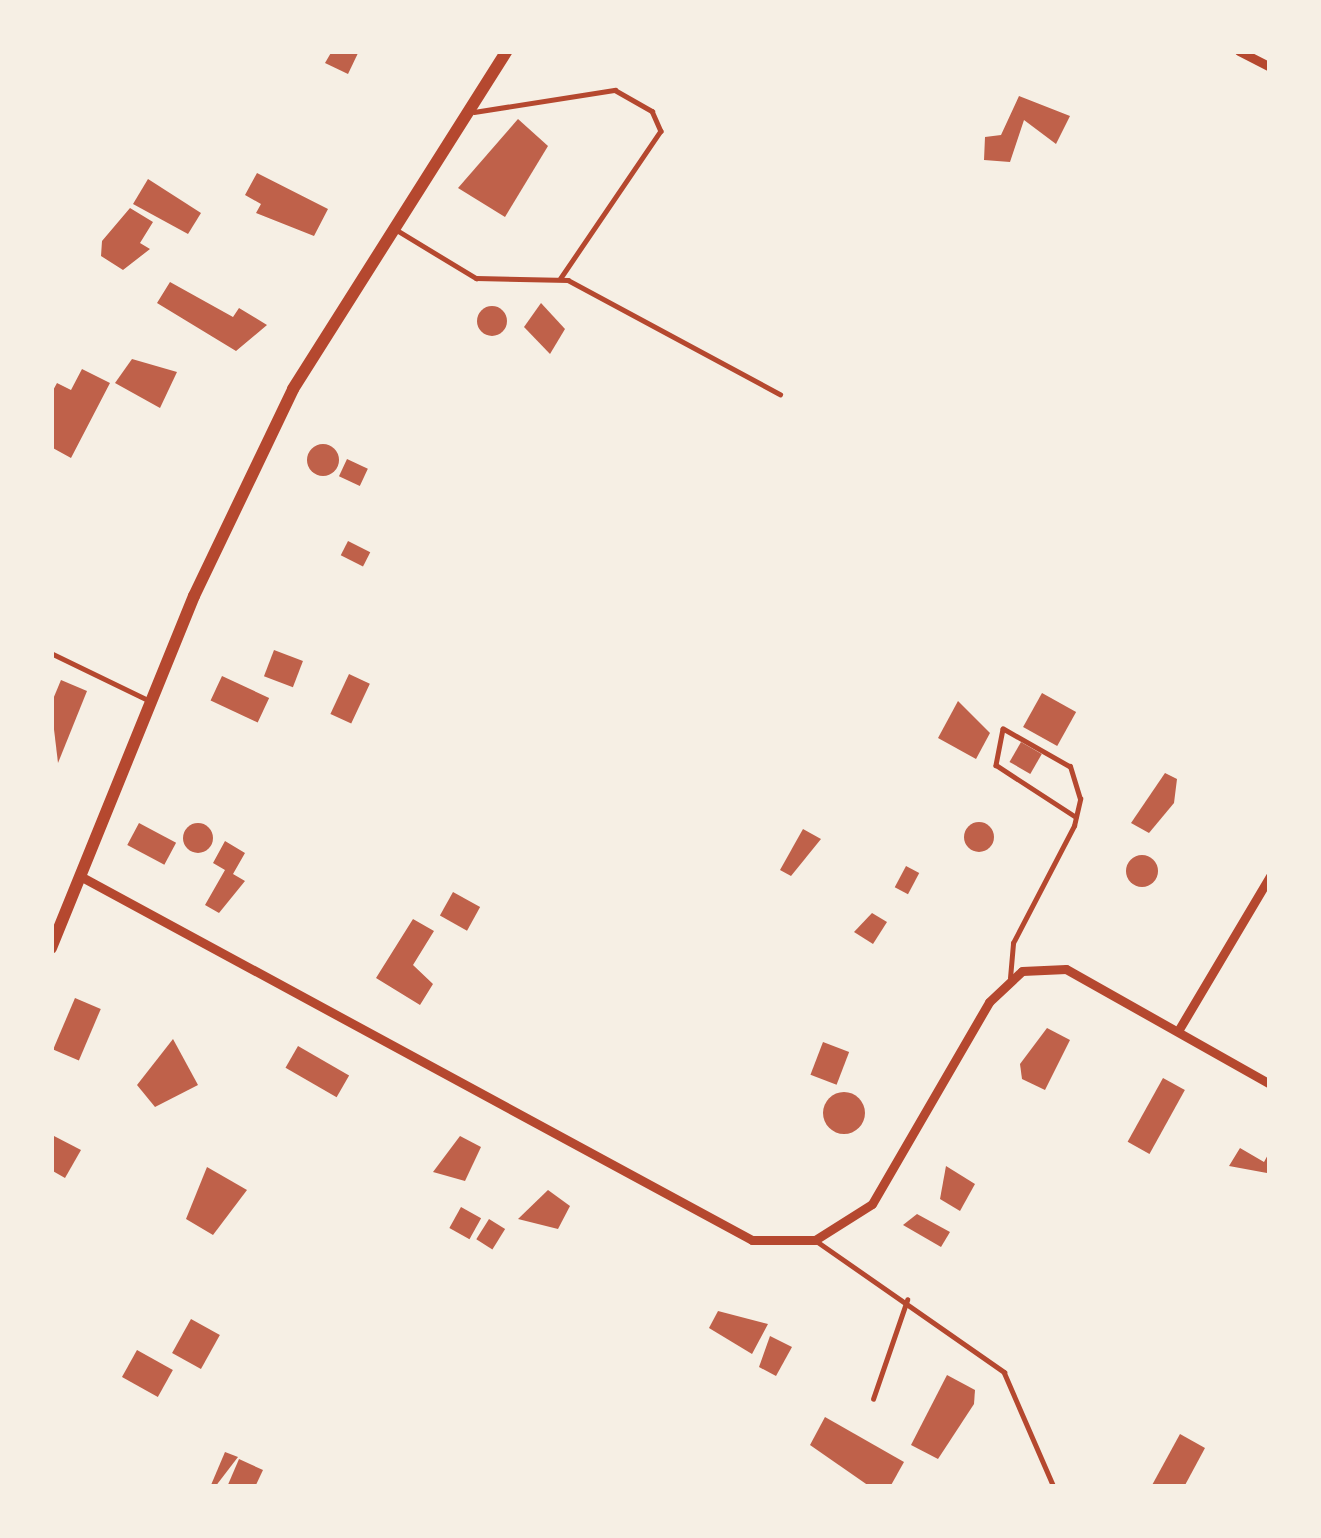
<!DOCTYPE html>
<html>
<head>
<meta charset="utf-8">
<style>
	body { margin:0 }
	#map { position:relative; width:1321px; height:1538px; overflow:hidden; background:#f6efe4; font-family:"PT Sans",sans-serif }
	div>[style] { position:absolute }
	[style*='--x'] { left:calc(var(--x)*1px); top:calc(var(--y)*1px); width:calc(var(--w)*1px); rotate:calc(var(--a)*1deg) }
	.building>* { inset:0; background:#bf614a; transform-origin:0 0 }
	.round { border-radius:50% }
	.service>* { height:4.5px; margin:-2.25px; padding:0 2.25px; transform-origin:2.25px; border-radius:2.25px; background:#b5482f }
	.minor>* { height:9px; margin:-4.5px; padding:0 4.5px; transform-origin:4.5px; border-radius:4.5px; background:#b5482f }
	.tertiary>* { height:12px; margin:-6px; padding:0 6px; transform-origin:6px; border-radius:6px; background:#b5482f }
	span { translate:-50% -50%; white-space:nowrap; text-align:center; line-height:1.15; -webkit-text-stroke:12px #f6efe4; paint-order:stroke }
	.frame { position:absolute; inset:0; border:54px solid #f6efe4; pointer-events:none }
</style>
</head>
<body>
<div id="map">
	<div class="building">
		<div style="clip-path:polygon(332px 51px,359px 51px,348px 74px,325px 63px)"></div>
		<div style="clip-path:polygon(1019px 96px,1070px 116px,1056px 144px,1024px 120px,1010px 162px,984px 160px,985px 137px,1001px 135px)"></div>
		<div style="clip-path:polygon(518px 119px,548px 146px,505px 217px,458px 188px)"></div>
		<div style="clip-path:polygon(257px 173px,328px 209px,314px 236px,256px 213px,261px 204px,245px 195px)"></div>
		<div style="clip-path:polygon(148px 179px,201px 213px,188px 234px,133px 204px)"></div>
		<div style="clip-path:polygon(130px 208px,153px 222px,140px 243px,150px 249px,123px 270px,101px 256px,102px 241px)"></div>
		<div style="clip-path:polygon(170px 282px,233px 317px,239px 308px,267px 325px,236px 351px,157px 303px)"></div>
		<div style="clip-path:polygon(541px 303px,565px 329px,550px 354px,524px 327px)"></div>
		<div class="round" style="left:477px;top:306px;width:30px;height:30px"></div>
		<div style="clip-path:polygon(132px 359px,177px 372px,160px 408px,115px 383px)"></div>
		<div style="clip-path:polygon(82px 369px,110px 383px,71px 458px,51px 447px,51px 394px,57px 383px,71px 390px)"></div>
		<div class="round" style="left:307px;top:444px;width:32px;height:32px"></div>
		<div style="left:347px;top:459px;width:23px;height:19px;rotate:25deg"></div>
		<div style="left:348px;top:541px;width:25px;height:16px;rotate:27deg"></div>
		<div style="left:274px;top:650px;width:31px;height:28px;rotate:21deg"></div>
		<div style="left:349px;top:674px;width:23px;height:44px;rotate:25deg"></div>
		<div style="left:222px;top:676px;width:52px;height:27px;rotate:25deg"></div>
		<div style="clip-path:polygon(61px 680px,87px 691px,58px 763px,51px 704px)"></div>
		<div style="left:1042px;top:693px;width:39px;height:39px;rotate:29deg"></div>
		<div style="clip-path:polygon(958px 701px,990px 733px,976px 759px,938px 738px)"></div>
		<div style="left:1021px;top:742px;width:24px;height:23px;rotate:30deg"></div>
		<div style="clip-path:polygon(1165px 773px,1177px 779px,1174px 803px,1149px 833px,1131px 823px)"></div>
		<div class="round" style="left:964px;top:822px;width:30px;height:30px"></div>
		<div style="left:139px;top:823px;width:42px;height:25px;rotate:28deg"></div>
		<div class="round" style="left:183px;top:823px;width:30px;height:30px"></div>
		<div style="clip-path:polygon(803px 829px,821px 839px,791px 876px,780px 870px)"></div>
		<div style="clip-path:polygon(225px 841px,245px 853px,233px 874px,245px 881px,219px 913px,205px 905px,225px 870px,213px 863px)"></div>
		<div class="round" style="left:1126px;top:855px;width:32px;height:32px"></div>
		<div style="left:906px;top:866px;width:15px;height:24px;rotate:28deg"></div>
		<div style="left:453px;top:892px;width:31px;height:27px;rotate:29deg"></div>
		<div style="clip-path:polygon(872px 913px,887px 922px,873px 944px,854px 932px)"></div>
		<div style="clip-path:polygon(413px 919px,434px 931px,413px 965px,433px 984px,420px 1005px,376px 978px)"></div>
		<div style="left:75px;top:998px;width:28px;height:56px;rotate:23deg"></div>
		<div style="clip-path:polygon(1047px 1028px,1070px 1040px,1045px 1090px,1022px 1079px,1020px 1064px)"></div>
		<div style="clip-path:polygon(173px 1039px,198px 1085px,155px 1107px,137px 1085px)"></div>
		<div style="left:823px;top:1042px;width:28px;height:35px;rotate:21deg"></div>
		<div style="left:298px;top:1046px;width:59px;height:25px;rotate:30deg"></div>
		<div style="left:1163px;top:1078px;width:25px;height:73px;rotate:29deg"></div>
		<div class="round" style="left:823px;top:1092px;width:42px;height:42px"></div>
		<div style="clip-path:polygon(54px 1136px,81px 1150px,65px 1178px,51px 1170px)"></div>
		<div style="clip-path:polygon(460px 1136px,481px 1147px,465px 1181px,433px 1172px)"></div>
		<div style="clip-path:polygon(1240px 1148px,1264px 1162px,1270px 1151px,1267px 1173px,1229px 1166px)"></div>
		<div style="clip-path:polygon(946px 1166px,975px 1184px,960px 1211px,940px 1199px)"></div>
		<div style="clip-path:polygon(207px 1167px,247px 1190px,213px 1235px,186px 1219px)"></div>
		<div style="clip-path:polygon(548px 1190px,570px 1206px,558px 1229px,518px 1219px)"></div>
		<div style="left:461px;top:1207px;width:23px;height:24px;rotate:29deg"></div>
		<div style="clip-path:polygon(917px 1214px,950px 1232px,941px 1247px,903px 1225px)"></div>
		<div style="left:489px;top:1219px;width:19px;height:24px;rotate:32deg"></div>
		<div style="clip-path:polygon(718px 1311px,768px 1324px,752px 1354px,709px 1328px)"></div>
		<div style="left:191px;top:1319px;width:33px;height:39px;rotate:29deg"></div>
		<div style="clip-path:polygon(770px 1336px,792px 1347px,776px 1376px,759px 1367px)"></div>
		<div style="left:137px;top:1350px;width:41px;height:31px;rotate:29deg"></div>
		<div style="clip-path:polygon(947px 1375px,975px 1390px,974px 1404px,938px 1459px,911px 1445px)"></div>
		<div style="clip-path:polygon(825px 1417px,904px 1462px,890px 1487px,869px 1486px,810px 1445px)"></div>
		<div style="clip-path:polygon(1180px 1434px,1205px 1448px,1184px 1487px,1151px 1487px)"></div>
		<div style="clip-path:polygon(225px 1452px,238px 1457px,215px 1487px,211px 1485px)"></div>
		<div style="clip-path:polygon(239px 1459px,263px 1470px,255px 1487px,227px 1487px)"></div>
	</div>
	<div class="service">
		<div style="--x:474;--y:112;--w:143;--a:-8.9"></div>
		<div style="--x:615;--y:90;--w:43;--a:29.6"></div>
		<div style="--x:652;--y:111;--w:22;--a:66"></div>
		<div style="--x:661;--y:131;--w:178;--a:124.2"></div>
		<div style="--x:395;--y:229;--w:95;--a:31.2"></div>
		<div style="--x:476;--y:278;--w:92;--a:1.2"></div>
		<div style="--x:568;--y:280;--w:241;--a:28.3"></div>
		<div style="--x:51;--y:653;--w:108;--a:25.9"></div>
		<div style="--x:1010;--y:978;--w:35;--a:-85"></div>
		<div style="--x:1013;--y:943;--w:132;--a:-62.5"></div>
		<div style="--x:1074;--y:826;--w:28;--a:-77"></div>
		<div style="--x:1080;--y:799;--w:34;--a:-107"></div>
		<div style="--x:1070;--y:767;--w:77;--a:-150.4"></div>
		<div style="--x:1003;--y:729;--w:37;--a:101"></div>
		<div style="--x:996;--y:765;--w:95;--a:33"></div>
		<div style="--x:815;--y:1240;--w:231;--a:34.9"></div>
		<div style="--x:1004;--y:1372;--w:125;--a:66.5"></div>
		<div style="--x:873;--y:1399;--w:105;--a:-71"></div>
	</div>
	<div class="minor">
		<div style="--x:1239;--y:51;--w:35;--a:27"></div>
		<div style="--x:80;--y:876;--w:764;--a:28.44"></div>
		<div style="--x:752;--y:1240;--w:63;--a:0"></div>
		<div style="--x:815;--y:1240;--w:67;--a:-32.3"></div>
		<div style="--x:872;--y:1204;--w:233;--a:-59.9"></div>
		<div style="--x:989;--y:1002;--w:45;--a:-43.2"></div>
		<div style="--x:1022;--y:971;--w:44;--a:-2.6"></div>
		<div style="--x:1066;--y:969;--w:234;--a:29.4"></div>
		<div style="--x:1178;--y:1031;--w:180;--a:-59.3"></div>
	</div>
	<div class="tertiary">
		<div style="--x:51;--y:948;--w:380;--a:-67.9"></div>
		<div style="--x:194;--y:596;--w:229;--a:-64.4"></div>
		<div style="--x:293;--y:389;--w:400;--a:-57.7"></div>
	</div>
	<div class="frame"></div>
</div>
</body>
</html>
